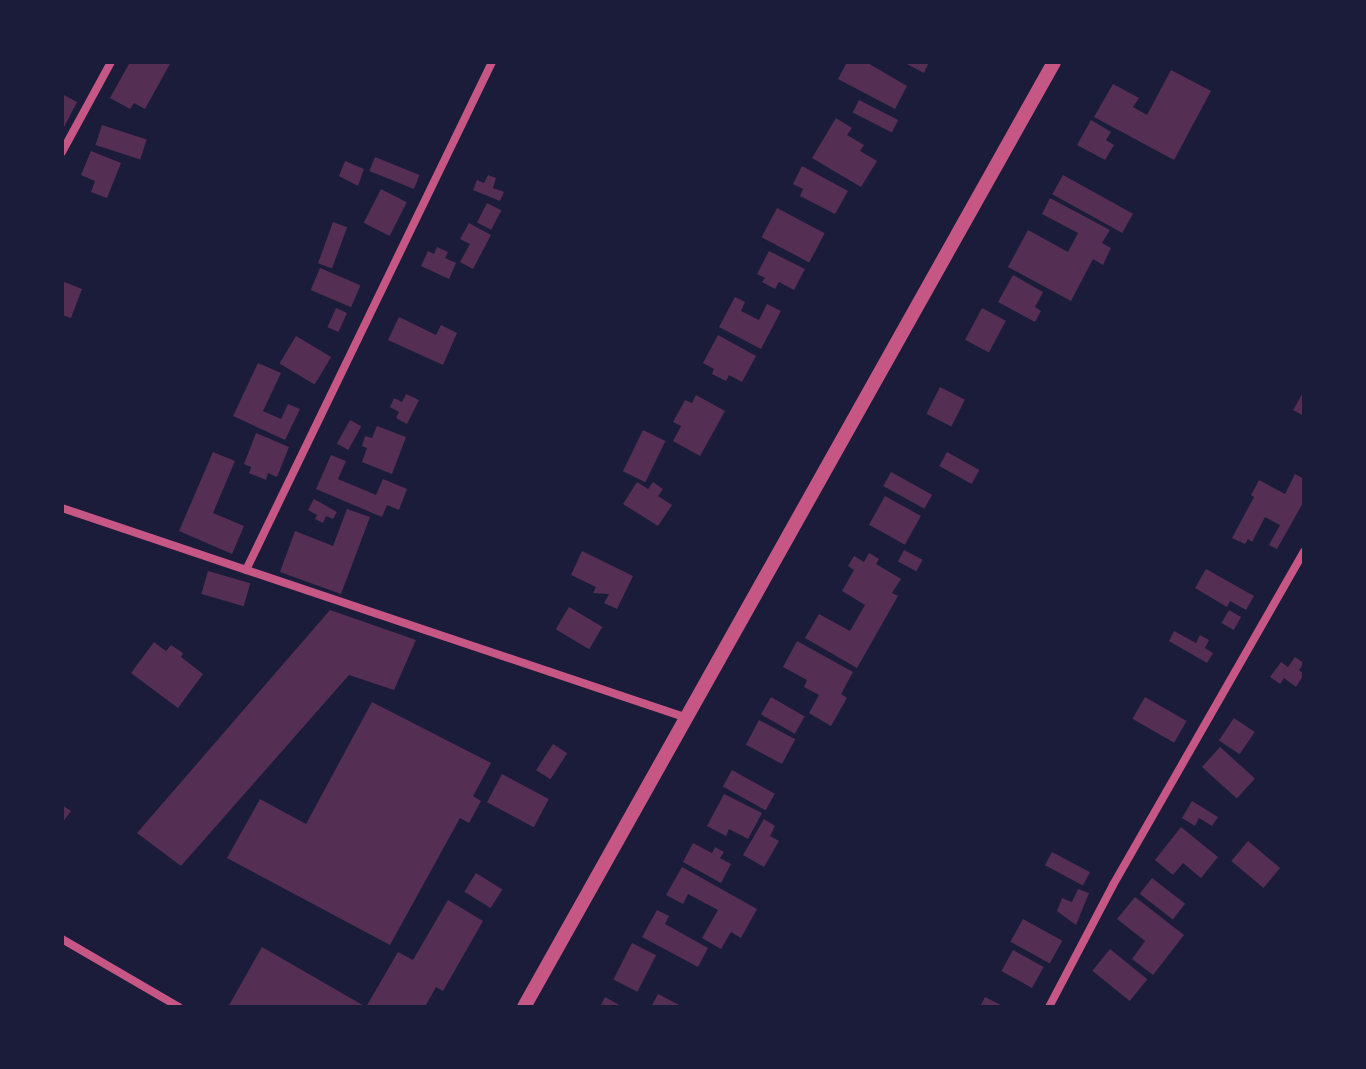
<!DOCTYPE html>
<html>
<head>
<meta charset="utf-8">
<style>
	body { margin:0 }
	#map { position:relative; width:1366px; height:1069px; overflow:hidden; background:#1b1b3a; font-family:"Noto Serif",serif }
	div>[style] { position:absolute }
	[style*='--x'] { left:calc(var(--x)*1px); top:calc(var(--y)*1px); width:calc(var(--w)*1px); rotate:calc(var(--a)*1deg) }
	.building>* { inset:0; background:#542f53; transform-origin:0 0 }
	.minor>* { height:8px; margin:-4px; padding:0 4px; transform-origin:4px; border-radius:4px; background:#c65784 }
	.tertiary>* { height:14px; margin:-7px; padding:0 7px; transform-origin:7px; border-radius:7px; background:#c65784 }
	span { translate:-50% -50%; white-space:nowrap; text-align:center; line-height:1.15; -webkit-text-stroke:6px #1b1b3a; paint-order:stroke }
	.frame { position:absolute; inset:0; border:64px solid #1b1b3a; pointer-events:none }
</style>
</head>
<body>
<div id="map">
	<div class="building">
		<div style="clip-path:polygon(130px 62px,171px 62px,145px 109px,134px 103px,130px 109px,110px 98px)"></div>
		<div style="clip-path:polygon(847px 62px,866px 62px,907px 86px,895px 109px,838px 79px)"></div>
		<div style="clip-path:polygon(903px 62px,929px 62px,924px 73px)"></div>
		<div style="clip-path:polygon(1171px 70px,1211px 91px,1174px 160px,1094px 117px,1113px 84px,1139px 98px,1133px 107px,1147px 115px)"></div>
		<div style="clip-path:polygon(62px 94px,77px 102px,62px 131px)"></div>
		<div style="left:859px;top:100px;width:44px;height:14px;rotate:27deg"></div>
		<div style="clip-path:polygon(836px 118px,852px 128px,847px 135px,864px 145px,860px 151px,877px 161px,861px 187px,812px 158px)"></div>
		<div style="clip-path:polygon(1091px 120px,1111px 132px,1106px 140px,1114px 145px,1105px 160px,1077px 145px)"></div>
		<div style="left:102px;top:125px;width:47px;height:21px;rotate:18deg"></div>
		<div style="clip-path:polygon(91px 151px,121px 163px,107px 198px,91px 192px,95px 181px,81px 175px)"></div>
		<div style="left:375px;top:157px;width:48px;height:15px;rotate:22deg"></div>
		<div style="clip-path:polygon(345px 161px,364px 169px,358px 186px,339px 176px)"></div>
		<div style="clip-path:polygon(802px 166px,848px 191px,835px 214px,800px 196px,803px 189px,793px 184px)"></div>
		<div style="clip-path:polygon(488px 175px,496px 178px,493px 188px,504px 192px,500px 201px,473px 190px,477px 180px,484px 183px)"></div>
		<div style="left:1063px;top:175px;width:80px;height:22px;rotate:29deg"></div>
		<div style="left:381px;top:189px;width:29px;height:38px;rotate:27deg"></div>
		<div style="clip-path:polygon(1050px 198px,1110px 230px,1102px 243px,1111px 248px,1103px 265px,1093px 259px,1071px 301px,1008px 267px,1028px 230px,1068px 252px,1078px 233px,1042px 214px)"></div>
		<div style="left:487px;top:203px;width:16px;height:22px;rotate:27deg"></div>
		<div style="left:777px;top:208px;width:54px;height:33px;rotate:28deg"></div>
		<div style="left:333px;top:222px;width:15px;height:44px;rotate:20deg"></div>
		<div style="clip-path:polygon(469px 223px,491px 235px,473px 269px,460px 262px,470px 244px,460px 239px)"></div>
		<div style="clip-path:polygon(437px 247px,448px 252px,445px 258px,456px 263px,449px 279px,421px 266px,428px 251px,434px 254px)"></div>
		<div style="clip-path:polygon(769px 251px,805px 269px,794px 290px,779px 282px,775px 289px,762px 282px,765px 278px,757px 274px)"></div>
		<div style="left:320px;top:268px;width:44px;height:24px;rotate:23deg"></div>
		<div style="clip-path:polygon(1013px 275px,1043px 292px,1035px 307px,1041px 311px,1035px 322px,998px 302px)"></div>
		<div style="clip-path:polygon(62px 281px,82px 289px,71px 318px,62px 315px)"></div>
		<div style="clip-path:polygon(735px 297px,745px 302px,741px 311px,759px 320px,767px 304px,781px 311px,761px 349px,719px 327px)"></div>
		<div style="left:336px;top:308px;width:12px;height:21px;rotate:24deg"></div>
		<div style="left:982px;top:308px;width:27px;height:36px;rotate:28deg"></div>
		<div style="clip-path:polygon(399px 317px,436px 335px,441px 325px,457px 333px,443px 365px,388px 340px)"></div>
		<div style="clip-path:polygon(718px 335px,756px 356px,742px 382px,729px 375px,726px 381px,712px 374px,714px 369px,703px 363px)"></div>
		<div style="left:296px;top:336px;width:41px;height:32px;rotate:31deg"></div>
		<div style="clip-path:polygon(258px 363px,281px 373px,263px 411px,281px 419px,288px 404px,300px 409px,285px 440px,233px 416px)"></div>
		<div style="left:940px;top:387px;width:28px;height:30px;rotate:27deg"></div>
		<div style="clip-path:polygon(1304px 391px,1304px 416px,1293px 410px)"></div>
		<div style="clip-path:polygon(406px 394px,419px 400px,407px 424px,396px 418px,399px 412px,390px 407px,394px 398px,402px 402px)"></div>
		<div style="clip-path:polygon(696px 395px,725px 411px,700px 456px,673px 441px,681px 426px,673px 422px,685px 400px,692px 403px)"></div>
		<div style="left:350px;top:420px;width:13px;height:27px;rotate:29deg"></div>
		<div style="clip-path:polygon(377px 426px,406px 437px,392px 474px,362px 462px,367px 448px,362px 446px,365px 436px,372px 438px)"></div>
		<div style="left:643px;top:430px;width:25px;height:46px;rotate:26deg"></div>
		<div style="clip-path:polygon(256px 433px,289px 447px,277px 477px,268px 473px,266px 480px,249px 473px,251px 467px,244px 464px)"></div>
		<div style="clip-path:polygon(213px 452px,235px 461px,213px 513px,244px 526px,232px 554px,179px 531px)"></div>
		<div style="left:947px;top:452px;width:37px;height:16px;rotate:29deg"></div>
		<div style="clip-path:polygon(331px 455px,346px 461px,338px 479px,376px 495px,383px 479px,407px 489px,399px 510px,387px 505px,382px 517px,316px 489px)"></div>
		<div style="left:891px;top:472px;width:47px;height:16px;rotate:29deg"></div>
		<div style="clip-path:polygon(1295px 474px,1304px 479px,1304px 501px,1277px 549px,1269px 545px,1280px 525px,1265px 517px,1252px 542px,1248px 539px,1245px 544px,1232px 538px,1254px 497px,1251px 495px,1259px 480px,1285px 494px)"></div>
		<div style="clip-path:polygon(637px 482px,648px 489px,653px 482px,663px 489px,658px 496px,672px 505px,658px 526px,623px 504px)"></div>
		<div style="left:885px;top:496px;width:41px;height:33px;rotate:29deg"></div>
		<div style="clip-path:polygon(314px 499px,337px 512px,333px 519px,326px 516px,323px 523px,315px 519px,317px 515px,308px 510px)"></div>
		<div style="clip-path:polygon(347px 509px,370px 517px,341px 594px,280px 572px,295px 531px,333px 546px)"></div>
		<div style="left:904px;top:550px;width:21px;height:13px;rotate:28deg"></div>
		<div style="clip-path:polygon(582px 551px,633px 576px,617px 609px,604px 603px,609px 594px,593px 593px,596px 587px,571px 575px)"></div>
		<div style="clip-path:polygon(869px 553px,879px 559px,876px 564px,901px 579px,892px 593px,898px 596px,857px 668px,805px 638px,819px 614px,850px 631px,865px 605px,842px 591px,854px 570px,848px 566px,854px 556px,864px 562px)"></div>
		<div style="clip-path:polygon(1206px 569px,1254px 596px,1246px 610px,1230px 601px,1227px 607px,1195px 588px)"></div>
		<div style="left:208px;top:571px;width:44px;height:24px;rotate:16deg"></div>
		<div style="left:569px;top:607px;width:39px;height:26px;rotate:31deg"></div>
		<div style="clip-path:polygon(330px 610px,416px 640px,394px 690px,349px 675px,181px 866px,137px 833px)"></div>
		<div style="left:1229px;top:610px;width:14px;height:15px;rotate:30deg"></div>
		<div style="clip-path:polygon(1174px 631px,1196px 643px,1200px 635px,1209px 640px,1205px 648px,1213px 653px,1207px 663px,1169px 641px)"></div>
		<div style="clip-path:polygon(797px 641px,853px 672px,841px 694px,847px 698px,831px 726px,809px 713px,819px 695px,804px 687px,807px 680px,783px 667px)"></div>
		<div style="clip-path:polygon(154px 642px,166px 651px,171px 645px,183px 653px,181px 657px,203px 674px,178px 708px,131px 673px)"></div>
		<div style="clip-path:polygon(1295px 657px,1304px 663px,1299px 670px,1304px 674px,1296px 687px,1284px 678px,1280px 684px,1270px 677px,1281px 662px,1288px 667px)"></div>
		<div style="left:771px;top:697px;width:39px;height:20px;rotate:30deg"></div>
		<div style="left:1145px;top:697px;width:48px;height:25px;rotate:30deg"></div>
		<div style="clip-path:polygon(372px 702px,491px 763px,473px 796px,481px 801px,469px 823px,460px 818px,390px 945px,227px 858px,260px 799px,306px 824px)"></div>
		<div style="left:1234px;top:718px;width:25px;height:27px;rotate:34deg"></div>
		<div style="left:759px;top:720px;width:41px;height:28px;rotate:28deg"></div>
		<div style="left:553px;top:744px;width:17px;height:31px;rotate:33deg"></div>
		<div style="left:1220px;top:747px;width:47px;height:27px;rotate:42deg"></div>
		<div style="left:732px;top:770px;width:49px;height:19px;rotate:29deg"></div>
		<div style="left:502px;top:774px;width:53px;height:32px;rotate:28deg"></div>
		<div style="clip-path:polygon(724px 794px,762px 813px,748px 839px,729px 829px,726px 836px,707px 826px)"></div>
		<div style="clip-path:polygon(1192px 801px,1218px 817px,1212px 826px,1199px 818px,1195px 826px,1182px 818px)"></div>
		<div style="clip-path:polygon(62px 805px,71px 811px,62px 823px)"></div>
		<div style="clip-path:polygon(764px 819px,775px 826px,770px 836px,779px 841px,764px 867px,743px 855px)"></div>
		<div style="clip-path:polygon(1181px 827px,1218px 857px,1201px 878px,1183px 863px,1173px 875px,1155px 860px)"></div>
		<div style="left:1248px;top:841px;width:42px;height:26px;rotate:40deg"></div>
		<div style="clip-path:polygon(693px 843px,712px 853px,715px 847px,724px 852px,720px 858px,731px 864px,721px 883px,683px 862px)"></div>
		<div style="left:1052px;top:852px;width:43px;height:15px;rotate:28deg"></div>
		<div style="clip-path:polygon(682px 867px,757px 909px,741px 938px,731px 932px,721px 949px,702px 938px,718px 910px,688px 894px,683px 904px,666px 895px)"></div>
		<div style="left:476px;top:873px;width:31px;height:22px;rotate:32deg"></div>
		<div style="left:1152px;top:878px;width:42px;height:20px;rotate:38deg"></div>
		<div style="clip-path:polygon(1078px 889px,1089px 893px,1076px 925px,1057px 911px,1062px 898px,1072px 902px)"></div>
		<div style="clip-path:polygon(1135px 897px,1184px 935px,1153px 975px,1132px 959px,1145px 941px,1117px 919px)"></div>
		<div style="clip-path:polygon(448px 900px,483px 921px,443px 991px,436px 987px,425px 1007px,366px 1007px,398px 952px,413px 960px)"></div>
		<div style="clip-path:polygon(657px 910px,669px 916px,665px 924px,708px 948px,698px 967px,642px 937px)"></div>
		<div style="left:1023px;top:919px;width:45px;height:26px;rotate:29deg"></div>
		<div style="left:632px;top:943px;width:27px;height:41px;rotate:27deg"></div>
		<div style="clip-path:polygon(262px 947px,366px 1007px,228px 1007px)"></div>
		<div style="left:1110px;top:949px;width:48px;height:28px;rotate:39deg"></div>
		<div style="left:1013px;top:950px;width:35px;height:24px;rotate:29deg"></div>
		<div style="clip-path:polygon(658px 994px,683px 1007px,651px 1007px)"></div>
		<div style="clip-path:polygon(605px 997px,623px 1007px,600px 1007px)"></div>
		<div style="clip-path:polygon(985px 997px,1005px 1007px,980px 1007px)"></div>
	</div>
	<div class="minor">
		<div style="--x:62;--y:152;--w:102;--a:-61.4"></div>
		<div style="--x:62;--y:508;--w:656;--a:18.57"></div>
		<div style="--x:246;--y:570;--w:564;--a:-64.16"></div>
		<div style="--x:62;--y:939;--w:135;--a:30.2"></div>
		<div style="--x:1049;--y:1007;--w:138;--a:-62.3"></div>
		<div style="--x:1113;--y:885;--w:384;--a:-60.2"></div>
	</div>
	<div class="tertiary">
		<div style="--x:524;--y:1007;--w:1083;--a:-60.71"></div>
	</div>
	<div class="frame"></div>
</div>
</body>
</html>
